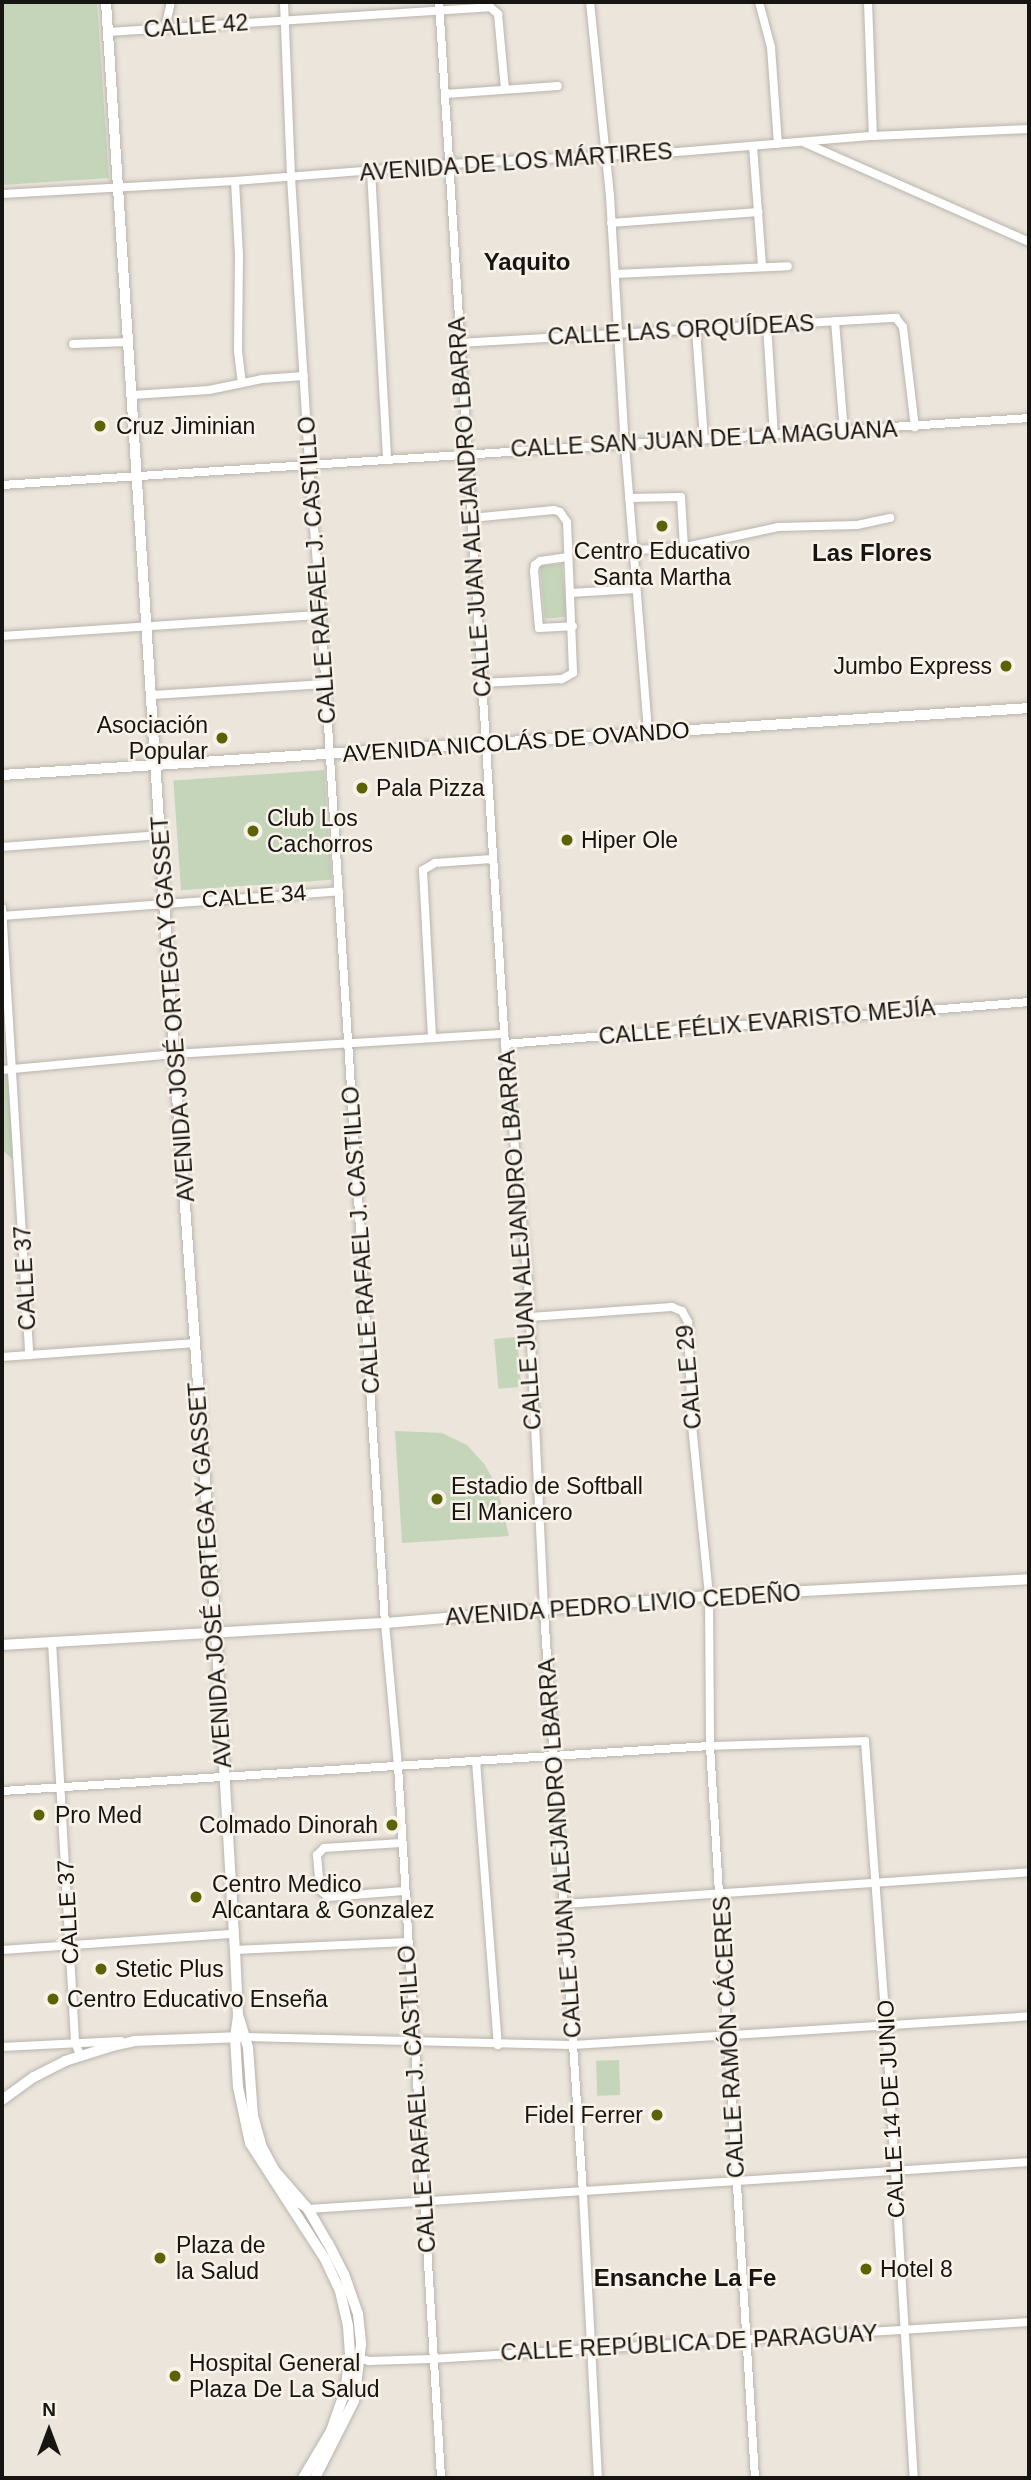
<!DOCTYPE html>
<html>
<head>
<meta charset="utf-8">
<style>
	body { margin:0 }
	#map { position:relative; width:1031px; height:2480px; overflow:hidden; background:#ebe5dc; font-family:Helvetica,sans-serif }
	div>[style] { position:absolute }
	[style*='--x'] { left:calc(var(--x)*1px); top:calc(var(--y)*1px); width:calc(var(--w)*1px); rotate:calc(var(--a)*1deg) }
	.green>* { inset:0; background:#c5d5ba; transform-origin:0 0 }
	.roads { filter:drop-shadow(0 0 2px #bab4ac) drop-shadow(0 0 2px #bab4ac) }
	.minor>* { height:8px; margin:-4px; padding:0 4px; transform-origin:4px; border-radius:4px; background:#fff }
	.tertiary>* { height:10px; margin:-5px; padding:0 5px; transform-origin:5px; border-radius:5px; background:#fff }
	.secondary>* { height:10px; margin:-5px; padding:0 5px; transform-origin:5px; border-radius:5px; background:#fff }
	.dots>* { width:19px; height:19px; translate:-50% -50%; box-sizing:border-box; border:4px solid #f8f2e9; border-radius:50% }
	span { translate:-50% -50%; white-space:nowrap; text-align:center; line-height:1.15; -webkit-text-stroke:5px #f8f2e9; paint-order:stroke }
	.street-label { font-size:23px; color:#171512 }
	.poi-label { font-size:23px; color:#171512 }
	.left { translate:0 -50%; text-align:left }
	.right { translate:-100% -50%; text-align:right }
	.neighbourhood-label { font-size:24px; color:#171512; font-weight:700 }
	.frame { position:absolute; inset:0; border:4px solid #171512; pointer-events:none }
	.north { position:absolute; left:14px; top:2396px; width:70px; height:70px; -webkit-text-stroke:5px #f8f2e9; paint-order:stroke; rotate:0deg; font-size:19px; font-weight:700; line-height:28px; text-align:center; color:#171512 }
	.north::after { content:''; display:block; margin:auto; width:24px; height:32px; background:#171512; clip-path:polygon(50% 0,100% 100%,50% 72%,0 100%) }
</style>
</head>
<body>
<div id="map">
	<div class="green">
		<div style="clip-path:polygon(2px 2px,97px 2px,109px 178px,2px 185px)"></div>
		<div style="left:562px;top:564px;width:53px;height:22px;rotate:85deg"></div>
		<div style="left:324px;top:770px;width:110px;height:151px;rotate:86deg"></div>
		<div style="clip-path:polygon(13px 1074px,17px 1163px,2px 1150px,2px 1076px)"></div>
		<div style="left:517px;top:1337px;width:50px;height:23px;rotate:85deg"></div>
		<div style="clip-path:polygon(395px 1431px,442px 1433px,467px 1445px,485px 1465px,497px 1487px,509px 1536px,402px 1543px)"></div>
		<div style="left:619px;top:2060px;width:35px;height:23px;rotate:88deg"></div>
	</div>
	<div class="roads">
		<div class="minor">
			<div style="--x:284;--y:2;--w:175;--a:87.7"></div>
			<div style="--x:291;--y:177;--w:289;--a:86.4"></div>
			<div style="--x:309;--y:465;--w:150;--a:85.4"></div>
			<div style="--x:321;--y:615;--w:1010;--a:86.37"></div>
			<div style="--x:385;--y:1623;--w:144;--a:84.8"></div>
			<div style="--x:398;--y:1766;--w:713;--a:86.54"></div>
			<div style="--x:439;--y:2;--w:1044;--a:86.38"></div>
			<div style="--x:505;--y:1044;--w:238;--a:84.5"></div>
			<div style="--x:528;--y:1281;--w:331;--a:87.2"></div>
			<div style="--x:544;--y:1612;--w:582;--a:86.16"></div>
			<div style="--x:583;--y:2193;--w:285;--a:87"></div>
			<div style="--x:590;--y:2;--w:195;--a:84.1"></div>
			<div style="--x:610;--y:196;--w:249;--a:86.6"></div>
			<div style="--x:625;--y:445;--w:290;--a:85.4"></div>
			<div style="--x:759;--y:2;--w:47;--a:75.1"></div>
			<div style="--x:771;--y:47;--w:97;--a:85.9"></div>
			<div style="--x:868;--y:2;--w:134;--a:87.9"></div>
			<div style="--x:165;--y:28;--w:27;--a:-77"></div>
			<div style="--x:108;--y:32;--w:383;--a:-3.7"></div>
			<div style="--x:490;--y:7;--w:11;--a:41"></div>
			<div style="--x:498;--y:14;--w:75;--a:84.7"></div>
			<div style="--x:446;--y:94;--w:112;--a:-4.1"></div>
			<div style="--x:805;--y:143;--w:245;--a:23.8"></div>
			<div style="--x:753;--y:146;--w:121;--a:85.7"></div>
			<div style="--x:371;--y:171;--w:288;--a:86.8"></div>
			<div style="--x:235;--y:181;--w:73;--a:86.9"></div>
			<div style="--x:239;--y:254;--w:97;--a:90.6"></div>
			<div style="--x:238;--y:351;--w:32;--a:83"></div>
			<div style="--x:2;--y:194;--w:233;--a:-3.2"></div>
			<div style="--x:235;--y:181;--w:215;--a:-4.5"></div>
			<div style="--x:449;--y:164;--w:228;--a:-3"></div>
			<div style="--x:677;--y:152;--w:197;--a:-4.7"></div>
			<div style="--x:873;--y:136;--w:156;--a:-2.6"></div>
			<div style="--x:611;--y:223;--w:148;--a:-4.3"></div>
			<div style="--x:615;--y:274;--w:173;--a:-2.6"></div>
			<div style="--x:835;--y:321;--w:111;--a:85.4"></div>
			<div style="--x:767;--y:325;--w:111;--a:86.4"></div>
			<div style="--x:696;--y:330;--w:110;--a:85.8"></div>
			<div style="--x:459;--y:343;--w:438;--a:-3.3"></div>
			<div style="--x:896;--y:318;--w:11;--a:52"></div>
			<div style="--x:903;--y:327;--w:101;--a:83.2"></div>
			<div style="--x:73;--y:344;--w:56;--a:-2"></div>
			<div style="--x:133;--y:395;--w:76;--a:-3.8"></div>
			<div style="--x:209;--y:390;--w:54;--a:-11.7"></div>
			<div style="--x:262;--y:379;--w:42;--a:-4.1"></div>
			<div style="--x:2;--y:485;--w:1029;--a:-3.73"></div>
			<div style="--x:629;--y:498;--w:52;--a:-1.1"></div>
			<div style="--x:681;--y:497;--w:50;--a:86.6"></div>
			<div style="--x:471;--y:518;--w:83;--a:-5.5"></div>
			<div style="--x:554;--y:510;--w:6;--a:18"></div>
			<div style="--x:560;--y:512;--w:12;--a:55"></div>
			<div style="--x:567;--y:522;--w:151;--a:87.7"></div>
			<div style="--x:573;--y:673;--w:13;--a:151"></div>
			<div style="--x:562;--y:679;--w:81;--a:177.2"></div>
			<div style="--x:633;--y:550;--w:48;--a:-2.4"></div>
			<div style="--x:681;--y:548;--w:99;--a:-12.2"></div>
			<div style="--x:778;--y:527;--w:79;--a:-1.5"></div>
			<div style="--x:857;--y:525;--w:34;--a:-12"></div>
			<div style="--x:568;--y:557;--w:28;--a:172"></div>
			<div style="--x:540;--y:561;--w:6;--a:141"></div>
			<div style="--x:535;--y:565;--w:6;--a:99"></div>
			<div style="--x:534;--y:571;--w:57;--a:85"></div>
			<div style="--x:539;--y:628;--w:34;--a:-3"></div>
			<div style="--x:570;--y:593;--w:66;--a:-3.5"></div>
			<div style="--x:2;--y:636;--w:320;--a:-3.8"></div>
			<div style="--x:153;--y:695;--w:172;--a:-3.7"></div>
			<div style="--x:2;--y:847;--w:159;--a:-4.3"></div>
			<div style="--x:2;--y:908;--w:448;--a:86.5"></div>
			<div style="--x:2;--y:916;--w:338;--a:-4.2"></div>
			<div style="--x:432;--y:1037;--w:167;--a:-93.1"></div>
			<div style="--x:423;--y:870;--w:14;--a:-30"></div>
			<div style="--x:435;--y:863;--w:57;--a:-4"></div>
			<div style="--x:505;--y:1044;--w:526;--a:-4.58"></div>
			<div style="--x:2;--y:1070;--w:173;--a:-5.3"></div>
			<div style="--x:174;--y:1054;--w:331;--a:-3.5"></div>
			<div style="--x:530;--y:1317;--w:142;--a:-4"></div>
			<div style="--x:672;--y:1307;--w:11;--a:22"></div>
			<div style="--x:682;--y:1311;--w:13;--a:61"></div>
			<div style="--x:688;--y:1322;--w:103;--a:87.8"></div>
			<div style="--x:692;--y:1425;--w:172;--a:84.3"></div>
			<div style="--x:709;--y:1596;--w:150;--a:89.6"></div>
			<div style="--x:710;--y:1746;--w:733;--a:86.48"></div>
			<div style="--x:2;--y:1357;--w:194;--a:-4.1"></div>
			<div style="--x:52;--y:1642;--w:401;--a:86.7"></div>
			<div style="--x:75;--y:2042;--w:14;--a:69"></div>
			<div style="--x:476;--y:1761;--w:285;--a:85.6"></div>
			<div style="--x:2;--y:1791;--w:709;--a:-3.64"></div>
			<div style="--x:710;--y:1746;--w:155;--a:-1.8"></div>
			<div style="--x:865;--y:1741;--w:284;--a:85.8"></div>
			<div style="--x:886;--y:2024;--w:455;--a:86.5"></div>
			<div style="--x:401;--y:1843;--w:77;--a:176.3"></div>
			<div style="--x:324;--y:1848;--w:10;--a:135"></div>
			<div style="--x:317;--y:1855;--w:35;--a:85"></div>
			<div style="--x:320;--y:1890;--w:11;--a:41"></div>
			<div style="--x:328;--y:1897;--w:76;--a:-4.5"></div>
			<div style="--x:565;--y:1904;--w:465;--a:-3.9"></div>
			<div style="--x:2;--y:1950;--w:232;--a:-4"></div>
			<div style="--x:235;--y:1950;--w:172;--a:-2.7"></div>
			<div style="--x:246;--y:2037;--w:327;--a:1.4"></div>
			<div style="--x:573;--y:2045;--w:457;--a:-3.6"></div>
			<div style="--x:2;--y:2047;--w:119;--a:-2.9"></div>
			<div style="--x:285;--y:2196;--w:26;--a:29"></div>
			<div style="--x:308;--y:2209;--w:723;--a:-3.73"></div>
			<div style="--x:355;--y:2357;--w:15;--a:16"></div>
			<div style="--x:369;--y:2361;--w:62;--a:-1.8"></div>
			<div style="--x:431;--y:2359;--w:599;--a:-3.54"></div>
		</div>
		<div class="tertiary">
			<div style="--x:2;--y:775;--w:1029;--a:-3.73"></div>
			<div style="--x:2;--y:2100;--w:39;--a:-36"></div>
			<div style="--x:34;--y:2077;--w:35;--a:-27"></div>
			<div style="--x:65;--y:2061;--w:50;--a:-17.4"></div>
			<div style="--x:113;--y:2046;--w:22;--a:-13"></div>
			<div style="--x:134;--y:2041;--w:109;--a:-2.1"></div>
		</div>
		<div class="secondary">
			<div style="--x:106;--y:2;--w:1054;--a:86.3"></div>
			<div style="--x:174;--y:1054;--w:580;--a:85.84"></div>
			<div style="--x:216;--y:1632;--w:319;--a:86.6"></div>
			<div style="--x:235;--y:1950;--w:66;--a:87.4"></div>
			<div style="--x:238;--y:2016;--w:21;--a:98"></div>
			<div style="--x:235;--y:2037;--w:50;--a:86.6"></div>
			<div style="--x:238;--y:2087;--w:57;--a:77.9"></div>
			<div style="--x:250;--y:2143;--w:138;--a:57.1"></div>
			<div style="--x:325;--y:2259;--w:35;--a:65"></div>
			<div style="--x:340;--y:2291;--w:36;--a:77"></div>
			<div style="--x:348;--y:2326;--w:27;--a:86"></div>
			<div style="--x:350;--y:2353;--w:38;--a:97"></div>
			<div style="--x:345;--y:2391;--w:42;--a:109.3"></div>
			<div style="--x:331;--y:2431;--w:55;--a:120.8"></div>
			<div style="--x:2;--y:1645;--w:384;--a:-3.3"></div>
			<div style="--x:385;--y:1623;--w:325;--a:-4.8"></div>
			<div style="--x:709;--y:1596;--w:320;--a:-3"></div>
			<div style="--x:239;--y:2018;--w:31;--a:73"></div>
			<div style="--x:248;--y:2048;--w:68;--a:85.8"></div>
			<div style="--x:253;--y:2116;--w:32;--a:74"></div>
			<div style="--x:262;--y:2147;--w:27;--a:62"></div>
			<div style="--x:275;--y:2171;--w:50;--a:49"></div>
			<div style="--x:308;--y:2209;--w:39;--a:60"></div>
			<div style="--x:328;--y:2243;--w:35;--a:63"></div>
			<div style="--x:344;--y:2274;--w:42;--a:70.7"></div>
			<div style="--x:358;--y:2314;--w:31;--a:84"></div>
			<div style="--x:361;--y:2345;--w:56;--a:97.1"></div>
			<div style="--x:354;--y:2401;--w:86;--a:116.9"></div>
		</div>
	</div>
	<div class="dots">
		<div style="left:100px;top:426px;background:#5b6404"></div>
		<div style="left:662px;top:526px;background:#5b6404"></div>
		<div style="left:1006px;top:666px;background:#5b6404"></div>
		<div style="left:222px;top:738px;background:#5b6404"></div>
		<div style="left:362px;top:788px;background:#5b6404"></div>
		<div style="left:253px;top:831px;background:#5b6404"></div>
		<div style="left:567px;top:840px;background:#5b6404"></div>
		<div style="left:437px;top:1499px;background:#5b6404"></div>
		<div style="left:39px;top:1815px;background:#5b6404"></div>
		<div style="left:392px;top:1825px;background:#5b6404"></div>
		<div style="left:196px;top:1897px;background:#5b6404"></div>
		<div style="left:101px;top:1969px;background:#5b6404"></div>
		<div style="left:53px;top:1999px;background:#5b6404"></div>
		<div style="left:657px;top:2115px;background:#5b6404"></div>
		<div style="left:160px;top:2258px;background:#5b6404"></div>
		<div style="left:866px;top:2269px;background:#5b6404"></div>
		<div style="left:175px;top:2376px;background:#5b6404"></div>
	</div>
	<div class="street-label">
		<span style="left:196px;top:26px;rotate:-4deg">CALLE 42</span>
		<span style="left:516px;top:162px;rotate:-4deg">AVENIDA DE LOS MÁRTIRES</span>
		<span style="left:681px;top:330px;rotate:-3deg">CALLE LAS ORQUÍDEAS</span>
		<span style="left:704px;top:439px;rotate:-3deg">CALLE SAN JUAN DE LA MAGUANA</span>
		<span style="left:470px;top:507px;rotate:-94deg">CALLE JUAN ALEJANDRO LBARRA</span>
		<span style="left:317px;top:570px;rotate:-94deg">CALLE RAFAEL J. CASTILLO</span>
		<span style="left:516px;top:742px;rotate:-4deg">AVENIDA NICOLÁS DE OVANDO</span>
		<span style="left:254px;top:896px;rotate:-4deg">CALLE 34</span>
		<span style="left:173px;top:1009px;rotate:-94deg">AVENIDA JOSÉ ORTEGA Y GASSET</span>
		<span style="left:767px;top:1022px;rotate:-5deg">CALLE FÉLIX EVARISTO MEJÍA</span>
		<span style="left:361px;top:1240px;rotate:-94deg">CALLE RAFAEL J. CASTILLO</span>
		<span style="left:520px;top:1240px;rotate:-94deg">CALLE JUAN ALEJANDRO LBARRA</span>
		<span style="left:25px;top:1278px;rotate:-93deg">CALLE 37</span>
		<span style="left:689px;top:1377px;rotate:-95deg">CALLE 29</span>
		<span style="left:210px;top:1575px;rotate:-94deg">AVENIDA JOSÉ ORTEGA Y GASSET</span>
		<span style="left:623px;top:1605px;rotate:-4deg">AVENIDA PEDRO LIVIO CEDEÑO</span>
		<span style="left:560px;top:1848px;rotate:-94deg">CALLE JUAN ALEJANDRO LBARRA</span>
		<span style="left:68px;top:1912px;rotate:-93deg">CALLE 37</span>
		<span style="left:729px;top:2037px;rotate:-93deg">CALLE RAMÓN CÁCERES</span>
		<span style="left:417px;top:2099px;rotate:-94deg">CALLE RAFAEL J. CASTILLO</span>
		<span style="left:891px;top:2109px;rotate:-93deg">CALLE 14 DE JUNIO</span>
		<span style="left:689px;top:2343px;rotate:-3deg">CALLE REPÚBLICA DE PARAGUAY</span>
	</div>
	<div class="poi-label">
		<span class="left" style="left:116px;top:426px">Cruz Jiminian</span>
		<span style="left:662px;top:564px">Centro Educativo<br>Santa Martha</span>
		<span class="right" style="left:992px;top:666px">Jumbo Express</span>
		<span class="right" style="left:208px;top:738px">Asociación<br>Popular</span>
		<span class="left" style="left:376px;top:788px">Pala Pizza</span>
		<span class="left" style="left:267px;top:831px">Club Los<br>Cachorros</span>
		<span class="left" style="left:581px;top:840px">Hiper Ole</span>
		<span class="left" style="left:451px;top:1499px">Estadio de Softball<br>El Manicero</span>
		<span class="left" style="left:55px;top:1815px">Pro Med</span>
		<span class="right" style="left:378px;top:1825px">Colmado Dinorah</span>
		<span class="left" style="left:212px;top:1897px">Centro Medico<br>Alcantara &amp; Gonzalez</span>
		<span class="left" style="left:115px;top:1969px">Stetic Plus</span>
		<span class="left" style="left:67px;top:1999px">Centro Educativo Enseña</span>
		<span class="right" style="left:643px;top:2115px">Fidel Ferrer</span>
		<span class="left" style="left:176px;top:2258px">Plaza de<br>la Salud</span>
		<span class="left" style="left:880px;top:2269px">Hotel 8</span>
		<span class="left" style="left:189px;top:2376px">Hospital General<br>Plaza De La Salud</span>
	</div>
	<div class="neighbourhood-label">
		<span style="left:527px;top:262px">Yaquito</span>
		<span style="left:872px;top:553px">Las Flores</span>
		<span style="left:685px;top:2278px">Ensanche La Fe</span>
	</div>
	<div class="frame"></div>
	<div class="north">N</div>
</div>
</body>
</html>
